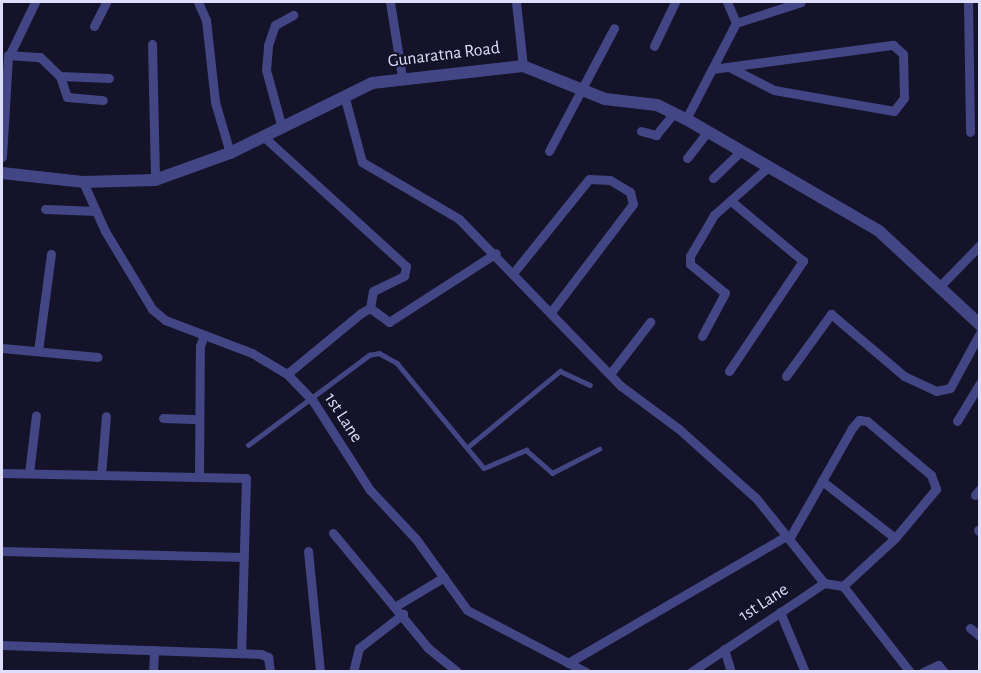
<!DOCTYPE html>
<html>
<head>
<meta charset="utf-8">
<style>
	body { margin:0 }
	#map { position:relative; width:981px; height:673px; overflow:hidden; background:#151329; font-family:"Alegreya Sans",sans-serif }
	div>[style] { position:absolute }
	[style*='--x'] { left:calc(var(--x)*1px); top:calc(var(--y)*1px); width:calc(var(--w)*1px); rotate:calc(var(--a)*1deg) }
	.service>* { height:4.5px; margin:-2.25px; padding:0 2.25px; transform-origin:2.25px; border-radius:2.25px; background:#424684 }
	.minor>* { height:9px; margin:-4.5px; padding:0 4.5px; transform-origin:4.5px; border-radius:4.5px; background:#424684 }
	.tertiary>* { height:12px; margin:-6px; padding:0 6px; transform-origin:6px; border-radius:6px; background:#424684 }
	span { translate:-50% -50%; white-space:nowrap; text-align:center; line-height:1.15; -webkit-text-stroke:4.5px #151329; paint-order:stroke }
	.street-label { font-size:18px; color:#dedefc }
	.frame { position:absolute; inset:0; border:3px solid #dedefc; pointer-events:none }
</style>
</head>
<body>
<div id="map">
	<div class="service">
		<div style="--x:248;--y:445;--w:151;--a:-36.6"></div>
		<div style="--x:369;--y:355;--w:10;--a:-11"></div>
		<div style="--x:379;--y:353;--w:21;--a:29"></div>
		<div style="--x:397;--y:363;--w:136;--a:50.4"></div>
		<div style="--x:484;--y:468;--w:46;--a:-23.2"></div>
		<div style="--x:526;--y:450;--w:35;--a:41"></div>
		<div style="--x:552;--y:473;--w:53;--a:-27.1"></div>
		<div style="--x:469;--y:446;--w:118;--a:-39.5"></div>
		<div style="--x:560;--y:371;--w:33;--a:25"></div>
	</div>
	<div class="minor">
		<div style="--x:198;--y:2;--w:20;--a:66"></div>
		<div style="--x:206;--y:20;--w:82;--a:83.7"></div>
		<div style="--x:215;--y:102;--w:53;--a:73.6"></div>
		<div style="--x:390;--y:2;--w:76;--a:80.9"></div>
		<div style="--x:516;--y:2;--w:64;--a:83.8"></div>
		<div style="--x:968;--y:2;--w:130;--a:89.1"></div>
		<div style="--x:736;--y:23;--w:68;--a:-17.9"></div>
		<div style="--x:94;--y:26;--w:27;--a:-63"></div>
		<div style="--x:152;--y:44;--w:136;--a:88.7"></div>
		<div style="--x:654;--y:46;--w:49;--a:-64.5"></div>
		<div style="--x:10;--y:54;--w:58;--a:-64.3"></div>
		<div style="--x:712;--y:69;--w:183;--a:-7.6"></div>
		<div style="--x:893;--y:45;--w:13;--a:42"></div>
		<div style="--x:903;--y:54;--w:44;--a:88.7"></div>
		<div style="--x:904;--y:98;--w:16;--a:128"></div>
		<div style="--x:894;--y:111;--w:122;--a:-170.1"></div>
		<div style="--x:774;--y:90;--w:51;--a:-152.9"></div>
		<div style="--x:60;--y:76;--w:22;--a:72"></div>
		<div style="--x:67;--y:97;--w:36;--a:5"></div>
		<div style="--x:344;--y:95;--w:69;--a:75"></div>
		<div style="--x:362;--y:162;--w:113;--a:30.4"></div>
		<div style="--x:459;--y:219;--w:233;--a:45.9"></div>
		<div style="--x:621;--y:386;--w:72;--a:36.6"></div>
		<div style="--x:679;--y:429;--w:103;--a:41.9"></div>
		<div style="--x:756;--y:498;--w:109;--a:51.3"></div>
		<div style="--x:824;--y:583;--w:19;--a:9"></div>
		<div style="--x:843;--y:586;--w:71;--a:-42.7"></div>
		<div style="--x:686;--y:119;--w:108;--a:-62.5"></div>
		<div style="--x:736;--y:23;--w:23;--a:-113"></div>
		<div style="--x:282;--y:128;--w:60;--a:-105.4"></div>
		<div style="--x:266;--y:70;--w:25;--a:-85"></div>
		<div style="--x:268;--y:45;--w:21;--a:-71"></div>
		<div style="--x:275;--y:25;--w:21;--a:-29"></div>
		<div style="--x:641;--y:131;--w:16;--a:15"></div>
		<div style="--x:656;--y:135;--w:28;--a:-51"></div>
		<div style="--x:264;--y:137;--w:192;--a:42.3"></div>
		<div style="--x:406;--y:266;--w:10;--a:101"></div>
		<div style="--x:404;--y:276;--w:34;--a:154"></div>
		<div style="--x:373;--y:291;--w:17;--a:100"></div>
		<div style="--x:549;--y:151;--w:139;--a:-62.1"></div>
		<div style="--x:2;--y:157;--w:102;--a:-86.6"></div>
		<div style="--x:8;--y:55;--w:32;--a:4"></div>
		<div style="--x:40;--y:57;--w:28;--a:44"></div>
		<div style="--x:60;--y:76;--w:49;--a:2.3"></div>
		<div style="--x:687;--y:158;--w:33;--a:-52"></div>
		<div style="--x:713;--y:178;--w:37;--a:-44"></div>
		<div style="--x:83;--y:182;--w:54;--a:65.8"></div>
		<div style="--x:105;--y:231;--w:91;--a:58.9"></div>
		<div style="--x:152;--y:309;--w:17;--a:40"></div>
		<div style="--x:165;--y:320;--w:93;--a:20.8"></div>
		<div style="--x:252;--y:353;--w:41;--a:31"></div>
		<div style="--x:287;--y:374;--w:37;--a:46"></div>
		<div style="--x:313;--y:401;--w:106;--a:57.4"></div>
		<div style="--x:370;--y:490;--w:67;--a:46.8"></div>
		<div style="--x:416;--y:539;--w:87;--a:54.3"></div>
		<div style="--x:467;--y:610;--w:134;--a:27.5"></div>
		<div style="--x:45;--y:209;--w:51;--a:2.2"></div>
		<div style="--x:514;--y:272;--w:119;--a:-51.1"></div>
		<div style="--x:589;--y:179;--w:21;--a:3"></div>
		<div style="--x:610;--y:180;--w:23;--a:31"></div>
		<div style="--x:630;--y:192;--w:12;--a:76"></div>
		<div style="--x:633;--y:204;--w:136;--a:127.2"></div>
		<div style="--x:940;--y:286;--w:57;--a:-45.7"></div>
		<div style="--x:702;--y:336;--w:49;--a:-61.9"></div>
		<div style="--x:725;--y:293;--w:45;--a:-140.4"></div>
		<div style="--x:690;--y:264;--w:8;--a:-90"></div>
		<div style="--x:690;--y:256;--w:48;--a:-59.7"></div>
		<div style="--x:714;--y:215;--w:71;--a:-41.6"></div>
		<div style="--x:2;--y:348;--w:96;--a:5.4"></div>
		<div style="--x:38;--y:351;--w:98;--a:-82.4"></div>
		<div style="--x:729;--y:371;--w:133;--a:-56.1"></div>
		<div style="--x:803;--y:261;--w:94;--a:-140.2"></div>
		<div style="--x:287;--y:374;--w:96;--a:-39.5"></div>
		<div style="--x:361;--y:313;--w:10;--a:-29"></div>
		<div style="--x:370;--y:308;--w:24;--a:36"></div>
		<div style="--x:389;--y:322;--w:127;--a:-32.8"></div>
		<div style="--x:610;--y:374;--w:66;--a:-52.4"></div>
		<div style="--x:786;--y:376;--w:77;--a:-54"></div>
		<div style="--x:831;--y:314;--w:96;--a:40.3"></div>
		<div style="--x:904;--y:376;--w:35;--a:25"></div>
		<div style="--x:936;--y:391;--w:14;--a:-12"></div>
		<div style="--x:950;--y:388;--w:63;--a:-61.4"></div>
		<div style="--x:163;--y:418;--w:36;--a:2"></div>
		<div style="--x:957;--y:421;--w:44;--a:-58.8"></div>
		<div style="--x:2;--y:473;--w:244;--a:1.2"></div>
		<div style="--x:246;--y:478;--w:175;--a:91.6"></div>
		<div style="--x:29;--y:473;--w:58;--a:-83.1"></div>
		<div style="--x:101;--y:475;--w:59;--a:-85.2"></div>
		<div style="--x:199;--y:477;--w:131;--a:-89.6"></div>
		<div style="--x:200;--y:346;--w:12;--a:-70"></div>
		<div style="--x:975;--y:495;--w:8;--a:-50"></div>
		<div style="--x:978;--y:530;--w:3;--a:45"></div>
		<div style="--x:333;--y:533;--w:149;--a:50.4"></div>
		<div style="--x:428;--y:648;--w:38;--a:39"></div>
		<div style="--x:789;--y:539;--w:128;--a:-60.4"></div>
		<div style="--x:852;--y:428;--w:11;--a:-49"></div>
		<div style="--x:859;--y:420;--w:8;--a:7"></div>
		<div style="--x:867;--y:421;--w:84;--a:40.2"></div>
		<div style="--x:931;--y:475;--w:15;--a:70"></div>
		<div style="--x:936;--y:489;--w:64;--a:129.9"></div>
		<div style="--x:895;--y:538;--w:93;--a:-142"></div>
		<div style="--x:2;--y:551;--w:242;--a:1.4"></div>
		<div style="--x:308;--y:551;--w:122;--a:84.3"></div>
		<div style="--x:843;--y:586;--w:109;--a:52.1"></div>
		<div style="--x:396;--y:606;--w:56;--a:-31.1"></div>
		<div style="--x:780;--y:612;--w:65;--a:67.4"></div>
		<div style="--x:970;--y:628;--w:13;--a:39"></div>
		<div style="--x:2;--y:645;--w:259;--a:2"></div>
		<div style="--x:261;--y:654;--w:8;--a:23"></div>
		<div style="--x:268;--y:657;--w:15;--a:82"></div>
		<div style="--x:724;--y:649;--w:24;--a:73"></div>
		<div style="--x:568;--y:663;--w:252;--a:-30.2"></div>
		<div style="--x:153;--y:672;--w:22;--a:-87"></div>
		<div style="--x:353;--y:672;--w:25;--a:-76"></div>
		<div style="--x:359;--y:648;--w:56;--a:-37.7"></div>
		<div style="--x:691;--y:672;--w:160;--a:-33.8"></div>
		<div style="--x:923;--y:672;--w:17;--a:-25"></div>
		<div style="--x:938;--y:665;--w:9;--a:49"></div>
	</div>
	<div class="tertiary">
		<div style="--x:2;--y:173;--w:81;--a:6.3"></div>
		<div style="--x:83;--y:182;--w:72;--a:-1.6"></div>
		<div style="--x:155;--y:180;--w:80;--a:-19.8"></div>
		<div style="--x:230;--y:153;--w:158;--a:-26.2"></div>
		<div style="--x:372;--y:83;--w:152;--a:-6.4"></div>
		<div style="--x:523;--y:66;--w:88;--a:21.9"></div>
		<div style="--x:605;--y:99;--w:52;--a:6.6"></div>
		<div style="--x:657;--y:105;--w:32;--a:26"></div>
		<div style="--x:686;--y:119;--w:223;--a:30.1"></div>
		<div style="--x:879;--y:231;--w:138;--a:42.9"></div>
	</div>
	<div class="street-label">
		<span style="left:444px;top:55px;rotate:-7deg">Gunaratna Road</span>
		<span style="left:343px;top:418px;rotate:57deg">1st Lane</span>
		<span style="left:764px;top:603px;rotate:-33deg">1st Lane</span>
	</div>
	<div class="frame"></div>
</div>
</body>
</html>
